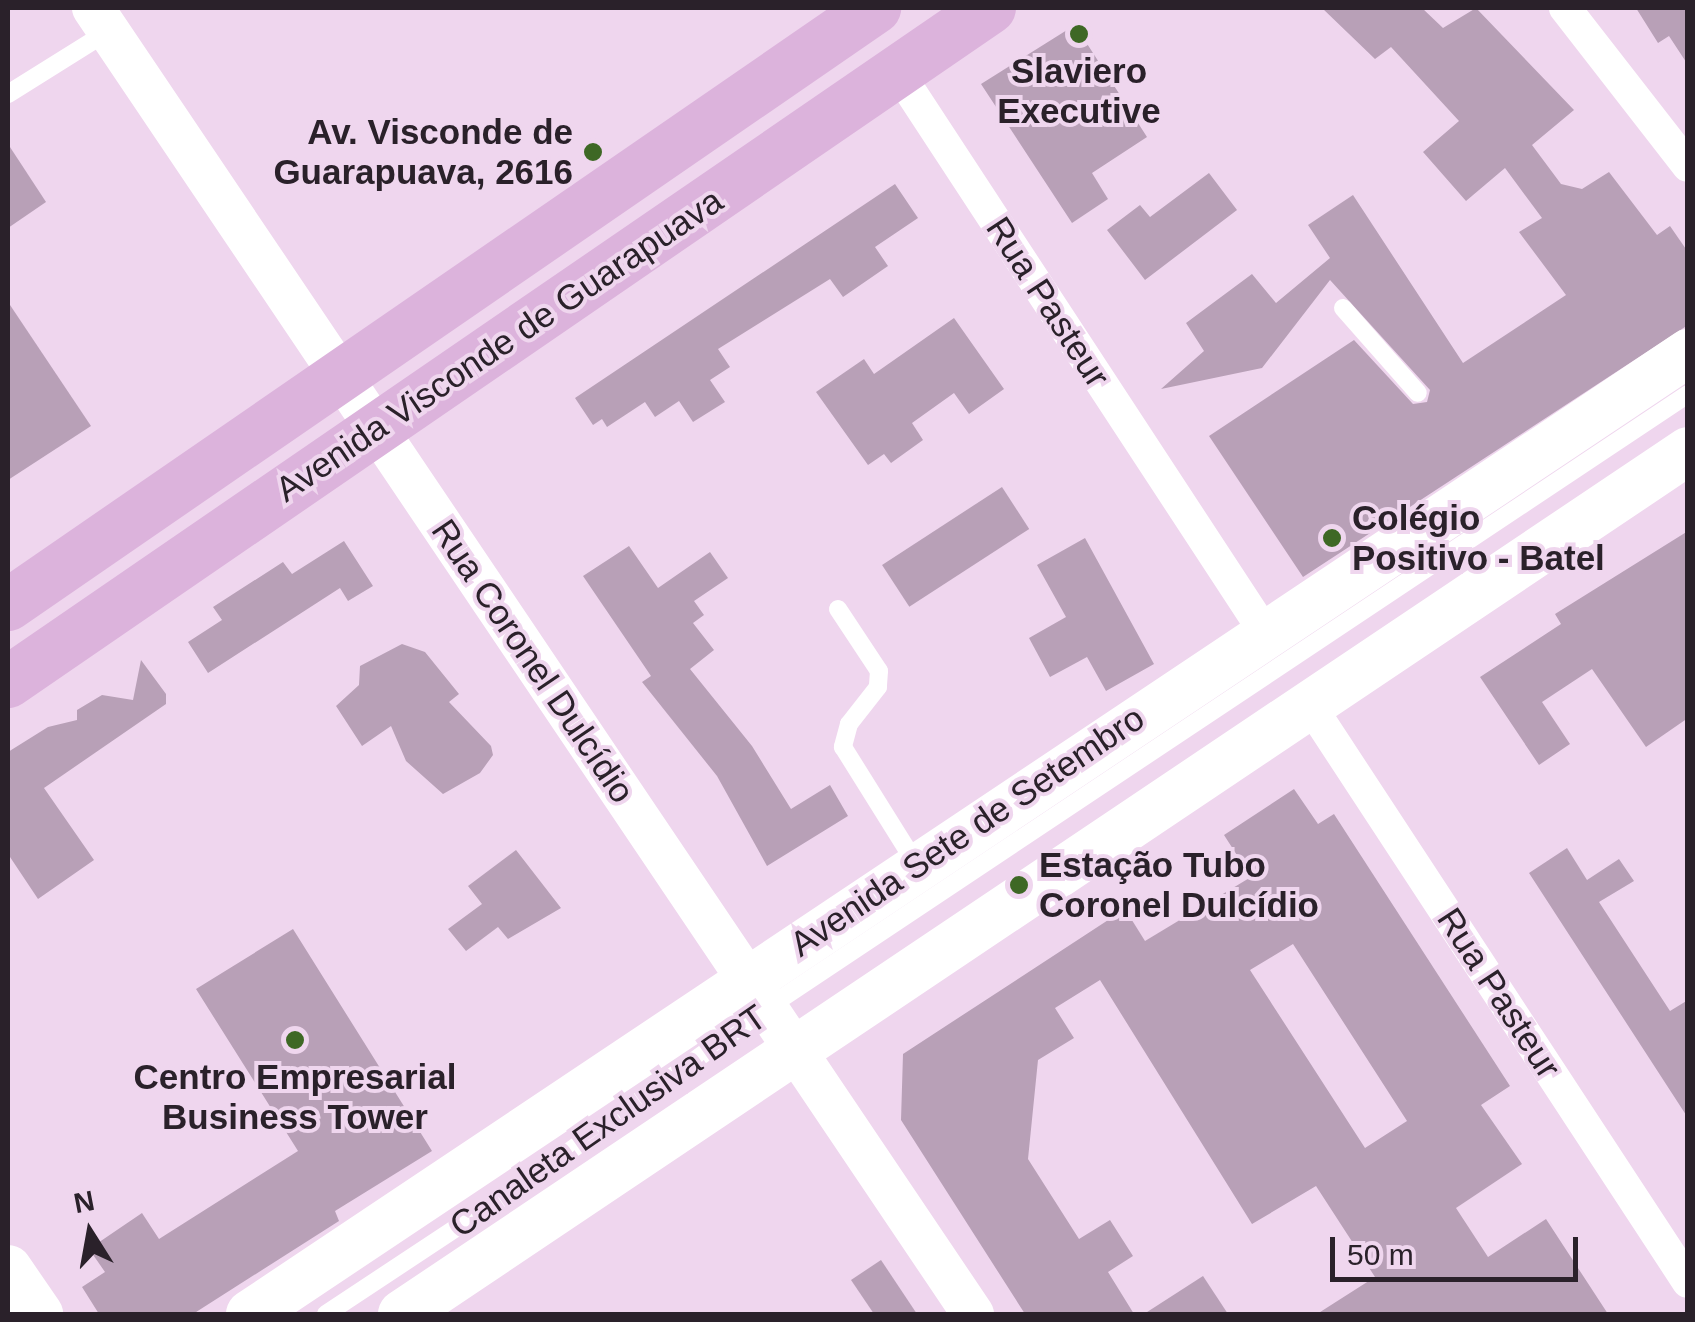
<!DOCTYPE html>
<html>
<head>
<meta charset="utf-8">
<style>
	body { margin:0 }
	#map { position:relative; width:1695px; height:1322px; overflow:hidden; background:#efd6ee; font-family:Arial,sans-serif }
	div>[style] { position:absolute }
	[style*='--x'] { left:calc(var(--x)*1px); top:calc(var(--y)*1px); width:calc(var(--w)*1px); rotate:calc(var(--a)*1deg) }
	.building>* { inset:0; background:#b8a0b7; transform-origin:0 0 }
	.service>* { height:18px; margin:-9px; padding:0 9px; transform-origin:9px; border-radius:9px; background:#fff }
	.minor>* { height:32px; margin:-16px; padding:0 16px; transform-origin:16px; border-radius:16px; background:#fff }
	.tertiary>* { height:42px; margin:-21px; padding:0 21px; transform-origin:21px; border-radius:21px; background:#fff }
	.secondary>* { height:48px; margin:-24px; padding:0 24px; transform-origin:24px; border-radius:24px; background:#fff }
	.primary>* { height:52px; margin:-26px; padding:0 26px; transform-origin:26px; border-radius:26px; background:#dcb3dc }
	.dots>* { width:28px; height:28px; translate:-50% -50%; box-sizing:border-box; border:5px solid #efd6ee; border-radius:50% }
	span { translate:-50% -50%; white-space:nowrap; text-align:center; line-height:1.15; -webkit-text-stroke:8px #efd6ee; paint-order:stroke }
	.poi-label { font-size:35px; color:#2a212a; font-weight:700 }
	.right { translate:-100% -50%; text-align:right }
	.left { translate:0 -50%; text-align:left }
	.street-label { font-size:35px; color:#2a212a }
	.frame { position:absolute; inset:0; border:10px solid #2a212a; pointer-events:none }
	.north { position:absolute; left:40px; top:1182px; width:100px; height:100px; -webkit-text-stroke:8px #efd6ee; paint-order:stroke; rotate:349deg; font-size:28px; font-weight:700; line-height:40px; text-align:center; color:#2a212a }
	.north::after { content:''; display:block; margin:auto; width:35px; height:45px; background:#2a212a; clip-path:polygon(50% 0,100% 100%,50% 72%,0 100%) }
	.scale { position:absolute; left:1330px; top:1237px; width:248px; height:45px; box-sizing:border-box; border:5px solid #2a212a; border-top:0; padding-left:12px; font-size:30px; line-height:35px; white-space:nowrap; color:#2a212a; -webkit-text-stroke:8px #efd6ee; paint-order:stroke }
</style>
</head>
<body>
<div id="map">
	<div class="building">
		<div style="clip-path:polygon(1322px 8px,1422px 8px,1443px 28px,1476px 8px,1574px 110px,1532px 145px,1561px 184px,1582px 189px,1609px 172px,1657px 235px,1670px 226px,1688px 252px,1688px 325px,1303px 577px,1209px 436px,1354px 340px,1413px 404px,1427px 402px,1430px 390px,1330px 280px,1262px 368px,1161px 389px,1204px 351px,1186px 323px,1252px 274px,1276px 303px,1330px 258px,1308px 225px,1353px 195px,1463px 363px,1566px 295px,1519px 232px,1542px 218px,1505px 168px,1466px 201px,1423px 152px,1459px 121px,1391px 47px,1375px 59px)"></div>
		<div style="clip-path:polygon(1636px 8px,1688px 8px,1688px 65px,1669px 36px,1658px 43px)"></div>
		<div style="clip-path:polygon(1075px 25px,1147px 137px,1092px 173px,1108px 199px,1072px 223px,981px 84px)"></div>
		<div style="clip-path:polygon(8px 144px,46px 202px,8px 228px)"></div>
		<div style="clip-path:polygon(1209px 173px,1237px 210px,1145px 280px,1107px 230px,1140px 205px,1150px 217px)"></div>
		<div style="clip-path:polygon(895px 184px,918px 218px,875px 247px,888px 266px,843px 297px,830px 279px,718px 349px,730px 367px,710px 380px,725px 402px,693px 422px,679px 401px,655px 417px,645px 402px,607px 427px,602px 419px,593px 425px,575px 398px)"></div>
		<div style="clip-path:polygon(8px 302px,91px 426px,8px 480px)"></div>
		<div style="clip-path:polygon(954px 318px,1004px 389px,969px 414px,954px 393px,912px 423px,923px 440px,891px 463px,884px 454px,868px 465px,816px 392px,864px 359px,874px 374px)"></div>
		<div style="left:1002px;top:487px;width:50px;height:143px;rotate:57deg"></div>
		<div style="clip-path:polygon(1688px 531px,1688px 718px,1646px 747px,1592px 669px,1542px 702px,1570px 744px,1539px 765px,1480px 677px,1561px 624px,1555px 614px)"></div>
		<div style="clip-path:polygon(1085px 538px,1154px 664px,1106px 691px,1087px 657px,1050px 677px,1029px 638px,1066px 617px,1037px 565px)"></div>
		<div style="clip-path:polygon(344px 541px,373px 586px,348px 601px,340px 588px,208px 673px,188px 642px,222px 620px,213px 607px,283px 562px,292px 574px)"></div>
		<div style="clip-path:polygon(629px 546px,658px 588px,710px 552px,728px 578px,694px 601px,704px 615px,693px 623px,714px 650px,690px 669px,752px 746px,791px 809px,830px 785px,848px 816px,767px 866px,717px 776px,642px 682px,651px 676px,583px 576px)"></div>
		<div style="clip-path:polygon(402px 644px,425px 652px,459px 694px,449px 702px,491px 746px,493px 755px,480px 773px,443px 794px,406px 761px,391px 726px,362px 746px,336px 706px,359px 685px,360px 666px)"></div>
		<div style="clip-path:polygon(141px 660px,166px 694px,166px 704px,44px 788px,94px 860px,38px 899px,8px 854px,8px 752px,48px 727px,77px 720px,77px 710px,102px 695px,133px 700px)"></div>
		<div style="clip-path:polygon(evenodd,1294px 789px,1318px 824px,1334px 814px,1510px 1086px,1481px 1105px,1522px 1164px,1456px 1208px,1488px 1257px,1546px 1219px,1608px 1314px,1317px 1314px,1375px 1277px,1316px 1186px,1252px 1224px,1100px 980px,1055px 1008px,1074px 1038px,1038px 1060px,1028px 1159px,1079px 1239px,1110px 1220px,1133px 1256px,1108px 1272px,1134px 1314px,1025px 1314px,901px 1120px,903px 1054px,1125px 909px,1145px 941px,1251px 877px,1224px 835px,1294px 789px,1293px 944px,1407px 1121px,1365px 1148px,1250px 970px,1293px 944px)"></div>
		<div style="clip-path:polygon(1567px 848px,1587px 880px,1619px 859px,1634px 881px,1599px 902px,1670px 1011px,1688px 1000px,1688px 1118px,1529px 873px)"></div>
		<div style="clip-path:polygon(516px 850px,561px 908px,508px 939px,498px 927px,466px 951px,448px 929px,482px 904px,468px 886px)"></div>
		<div style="clip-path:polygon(293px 929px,432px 1151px,335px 1211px,339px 1221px,193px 1314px,99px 1314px,82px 1287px,105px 1272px,89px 1249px,142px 1213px,159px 1239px,298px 1151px,196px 989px)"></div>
		<div style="clip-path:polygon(881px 1260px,917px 1314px,874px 1314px,851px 1280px)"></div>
		<div style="clip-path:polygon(1203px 1276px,1228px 1314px,1144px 1314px)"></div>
	</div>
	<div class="service">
		<div style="--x:8;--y:94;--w:119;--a:-32"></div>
		<div style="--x:1343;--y:308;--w:113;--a:48.6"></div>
		<div style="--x:838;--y:609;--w:74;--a:56.5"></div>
		<div style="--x:879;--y:671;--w:16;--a:94"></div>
		<div style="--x:878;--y:687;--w:47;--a:128.1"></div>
		<div style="--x:849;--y:724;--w:24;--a:105"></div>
		<div style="--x:843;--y:747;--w:138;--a:58"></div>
		<div style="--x:326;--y:1314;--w:263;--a:-33.5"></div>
		<div style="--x:545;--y:1169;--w:274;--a:-36"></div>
		<div style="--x:767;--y:1008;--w:1107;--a:-33.69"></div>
	</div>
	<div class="minor">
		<div style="--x:1565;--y:8;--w:200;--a:52.1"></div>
		<div style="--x:897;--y:71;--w:673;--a:56.76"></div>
		<div style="--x:1309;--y:704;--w:691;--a:56.75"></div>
	</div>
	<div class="tertiary">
		<div style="--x:93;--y:8;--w:1575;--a:56.03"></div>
	</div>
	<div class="secondary">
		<div style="--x:8;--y:1269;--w:55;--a:55.4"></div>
		<div style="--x:250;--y:1314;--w:1730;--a:-33.75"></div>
		<div style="--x:402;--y:1314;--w:1549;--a:-33.86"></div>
	</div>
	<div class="primary">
		<div style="--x:8;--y:605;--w:1053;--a:-34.55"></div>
		<div style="--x:8;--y:682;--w:1191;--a:-34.46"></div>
	</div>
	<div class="dots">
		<div style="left:1079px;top:34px;background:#3e6825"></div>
		<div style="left:593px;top:152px;background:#3e6825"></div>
		<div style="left:1332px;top:538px;background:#3e6825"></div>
		<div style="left:1019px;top:885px;background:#3e6825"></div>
		<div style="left:295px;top:1040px;background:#3e6825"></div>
	</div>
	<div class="poi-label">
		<span style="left:1079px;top:91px">Slaviero<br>Executive</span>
		<span class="right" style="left:573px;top:152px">Av. Visconde de<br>Guarapuava, 2616</span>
		<span class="left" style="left:1352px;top:538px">Colégio<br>Positivo - Batel</span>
		<span class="left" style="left:1039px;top:885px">Estação Tubo<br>Coronel Dulcídio</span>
		<span style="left:295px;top:1097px">Centro Empresarial<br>Business Tower</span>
	</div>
	<div class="street-label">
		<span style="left:1048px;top:302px;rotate:57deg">Rua Pasteur</span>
		<span style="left:499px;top:345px;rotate:-34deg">Avenida Visconde de Guarapuava</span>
		<span style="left:533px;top:661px;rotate:56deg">Rua Coronel Dulcídio</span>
		<span style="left:967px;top:831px;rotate:-34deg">Avenida Sete de Setembro</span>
		<span style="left:1499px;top:993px;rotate:57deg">Rua Pasteur</span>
		<span style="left:608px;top:1121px;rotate:-35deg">Canaleta Exclusiva BRT</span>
	</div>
	<div class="frame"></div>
	<div class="north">N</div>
	<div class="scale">50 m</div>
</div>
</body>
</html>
